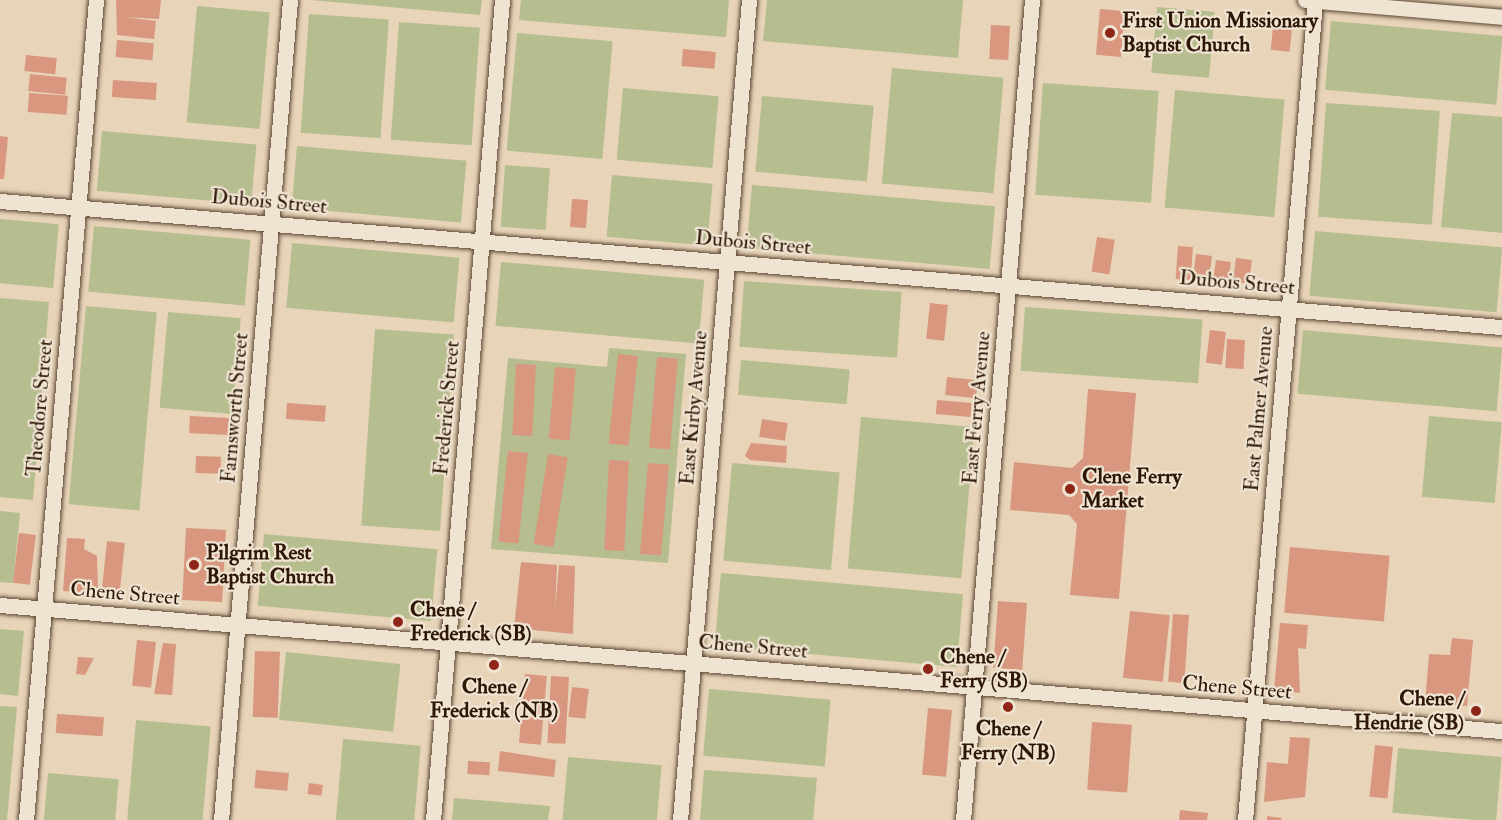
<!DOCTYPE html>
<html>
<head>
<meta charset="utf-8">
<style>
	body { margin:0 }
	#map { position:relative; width:1502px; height:820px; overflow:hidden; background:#e7d4b9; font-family:"IM FELL Double Pica",serif }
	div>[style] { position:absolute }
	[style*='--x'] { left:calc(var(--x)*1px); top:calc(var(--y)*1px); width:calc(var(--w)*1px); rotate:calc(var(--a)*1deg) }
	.green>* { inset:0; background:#b6bd8f; transform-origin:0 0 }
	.building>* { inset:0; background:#d8977e; transform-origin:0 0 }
	.roads { filter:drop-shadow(0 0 2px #5c4632) drop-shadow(0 0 2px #5c4632) }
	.minor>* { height:15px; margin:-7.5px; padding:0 7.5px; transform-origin:7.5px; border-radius:7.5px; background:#efe3d2 }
	.dots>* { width:16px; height:16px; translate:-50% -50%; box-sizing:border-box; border:3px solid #efe3d2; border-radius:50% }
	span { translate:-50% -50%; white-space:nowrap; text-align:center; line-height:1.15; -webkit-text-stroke:4.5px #efe3d2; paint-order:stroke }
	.poi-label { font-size:21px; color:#2e1705; font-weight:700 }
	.left { translate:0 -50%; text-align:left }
	.right { translate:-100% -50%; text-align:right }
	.street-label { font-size:21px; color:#2e1705 }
</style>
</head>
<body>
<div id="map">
	<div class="green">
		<div style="clip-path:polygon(310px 0,482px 0,480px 15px)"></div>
		<div style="clip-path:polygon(521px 0,729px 0,726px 37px,519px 20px)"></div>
		<div style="clip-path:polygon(767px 0,963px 0,958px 58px,763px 41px)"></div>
		<div style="left:197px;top:6px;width:73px;height:117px;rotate:5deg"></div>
		<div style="left:1157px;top:7px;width:58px;height:66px;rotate:5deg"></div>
		<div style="left:309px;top:14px;width:80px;height:119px;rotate:4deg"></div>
		<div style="left:1331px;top:21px;width:172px;height:69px;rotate:5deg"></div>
		<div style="left:399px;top:22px;width:81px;height:118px;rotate:4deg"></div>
		<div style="left:517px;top:33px;width:96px;height:118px;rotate:5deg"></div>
		<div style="left:892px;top:68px;width:112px;height:116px;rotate:5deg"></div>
		<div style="left:1043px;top:83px;width:116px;height:112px;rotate:4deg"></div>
		<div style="left:623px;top:88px;width:96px;height:72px;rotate:5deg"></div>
		<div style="left:1175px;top:90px;width:110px;height:118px;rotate:5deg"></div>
		<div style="left:762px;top:96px;width:112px;height:76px;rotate:5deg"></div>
		<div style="left:1326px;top:103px;width:114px;height:114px;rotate:4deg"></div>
		<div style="clip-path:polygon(1452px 113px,1502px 117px,1502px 233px,1441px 227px)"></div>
		<div style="left:102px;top:131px;width:155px;height:60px;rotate:5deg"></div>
		<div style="left:297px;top:146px;width:170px;height:62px;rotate:5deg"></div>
		<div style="left:505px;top:165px;width:45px;height:62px;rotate:4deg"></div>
		<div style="left:612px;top:175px;width:101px;height:62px;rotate:5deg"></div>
		<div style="left:752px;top:185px;width:244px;height:63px;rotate:5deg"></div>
		<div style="left:0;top:219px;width:59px;height:64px;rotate:5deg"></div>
		<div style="left:94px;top:226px;width:157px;height:66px;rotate:5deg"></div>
		<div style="left:1315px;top:231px;width:188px;height:65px;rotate:5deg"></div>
		<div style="left:292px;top:243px;width:168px;height:65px;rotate:5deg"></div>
		<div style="left:501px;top:262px;width:204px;height:64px;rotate:5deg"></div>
		<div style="left:744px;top:281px;width:158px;height:66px;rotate:4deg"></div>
		<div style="clip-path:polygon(0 298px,49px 302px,33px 500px,0 497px)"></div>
		<div style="left:86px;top:306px;width:71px;height:199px;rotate:5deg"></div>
		<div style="left:1025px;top:307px;width:178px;height:64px;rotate:4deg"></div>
		<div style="left:168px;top:312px;width:73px;height:96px;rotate:5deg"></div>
		<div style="left:375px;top:329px;width:79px;height:197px;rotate:4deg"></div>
		<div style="left:1303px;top:330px;width:200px;height:64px;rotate:5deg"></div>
		<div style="clip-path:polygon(609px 348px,686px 354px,668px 563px,491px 549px,508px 358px,607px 367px)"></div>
		<div style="left:741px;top:360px;width:109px;height:35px;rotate:5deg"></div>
		<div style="left:1429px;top:416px;width:73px;height:81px;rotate:5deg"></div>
		<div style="left:861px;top:417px;width:114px;height:152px;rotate:5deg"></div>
		<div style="left:732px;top:463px;width:108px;height:98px;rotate:5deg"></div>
		<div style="clip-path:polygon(0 511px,20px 513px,13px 583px,0 582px)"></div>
		<div style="left:264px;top:534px;width:174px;height:72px;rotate:5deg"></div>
		<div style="left:721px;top:573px;width:243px;height:73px;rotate:5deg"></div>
		<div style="clip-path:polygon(0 629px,24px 631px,18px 696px,0 694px)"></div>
		<div style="left:286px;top:652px;width:115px;height:68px;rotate:6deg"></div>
		<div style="left:709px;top:689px;width:122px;height:67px;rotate:5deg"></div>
		<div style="clip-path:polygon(0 706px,17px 707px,7px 820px,0 820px)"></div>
		<div style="left:136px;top:720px;width:75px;height:100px;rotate:5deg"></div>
		<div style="left:343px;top:739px;width:78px;height:81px;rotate:5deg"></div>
		<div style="left:1398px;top:748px;width:104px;height:65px;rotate:5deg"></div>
		<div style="left:568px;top:757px;width:94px;height:63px;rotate:5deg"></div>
		<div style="clip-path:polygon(704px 770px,817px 778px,813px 820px,700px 820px)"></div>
		<div style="left:48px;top:773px;width:71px;height:47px;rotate:5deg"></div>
		<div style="clip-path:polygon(454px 798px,550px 806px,548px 820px,452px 820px)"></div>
	</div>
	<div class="building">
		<div style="clip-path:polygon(116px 0,161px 0,159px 19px,124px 17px,156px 21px,154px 39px,117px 35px)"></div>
		<div style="left:1100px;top:9px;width:25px;height:46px;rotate:5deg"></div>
		<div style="left:1274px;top:18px;width:19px;height:32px;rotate:6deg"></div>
		<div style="left:991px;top:25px;width:19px;height:34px;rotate:3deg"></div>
		<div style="left:117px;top:40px;width:37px;height:17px;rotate:5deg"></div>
		<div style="left:683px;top:49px;width:33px;height:17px;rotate:5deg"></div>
		<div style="left:26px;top:55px;width:31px;height:16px;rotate:6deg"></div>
		<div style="left:30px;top:74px;width:37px;height:17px;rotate:6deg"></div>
		<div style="left:113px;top:80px;width:44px;height:17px;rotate:4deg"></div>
		<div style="left:29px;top:93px;width:39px;height:19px;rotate:4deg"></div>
		<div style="clip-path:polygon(0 136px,8px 137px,4px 179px,0 179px)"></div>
		<div style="left:572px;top:199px;width:16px;height:28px;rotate:4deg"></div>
		<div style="left:1097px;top:237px;width:18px;height:35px;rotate:9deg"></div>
		<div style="left:1178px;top:246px;width:15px;height:33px;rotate:4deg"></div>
		<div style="left:1196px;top:254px;width:16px;height:24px;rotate:7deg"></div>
		<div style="left:1236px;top:258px;width:16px;height:24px;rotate:7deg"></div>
		<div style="left:1216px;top:260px;width:15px;height:20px;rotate:8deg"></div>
		<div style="left:930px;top:303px;width:18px;height:36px;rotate:6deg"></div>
		<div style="left:1210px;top:330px;width:16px;height:33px;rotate:7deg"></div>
		<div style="left:1227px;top:339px;width:18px;height:29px;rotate:3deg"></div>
		<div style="left:618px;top:354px;width:20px;height:90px;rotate:6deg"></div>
		<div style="left:657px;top:357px;width:21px;height:91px;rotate:5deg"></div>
		<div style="left:516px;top:364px;width:20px;height:71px;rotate:3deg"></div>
		<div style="left:555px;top:367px;width:21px;height:72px;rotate:5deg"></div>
		<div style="left:947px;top:377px;width:31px;height:18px;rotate:6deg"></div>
		<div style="clip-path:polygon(1088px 389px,1136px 393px,1119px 599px,1070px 595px,1077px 524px,1069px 515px,1010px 510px,1014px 462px,1072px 468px,1083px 458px)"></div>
		<div style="left:937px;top:400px;width:35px;height:14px;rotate:5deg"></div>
		<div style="left:287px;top:403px;width:39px;height:16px;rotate:4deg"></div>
		<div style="left:190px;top:416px;width:39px;height:17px;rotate:3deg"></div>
		<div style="left:762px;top:419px;width:26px;height:18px;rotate:9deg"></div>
		<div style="clip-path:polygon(751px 443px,787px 446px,786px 463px,750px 460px,745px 456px)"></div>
		<div style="left:508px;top:451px;width:20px;height:91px;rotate:6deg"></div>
		<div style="left:548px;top:454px;width:20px;height:91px;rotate:9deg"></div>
		<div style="left:196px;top:456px;width:25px;height:17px;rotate:2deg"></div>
		<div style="left:609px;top:460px;width:20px;height:90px;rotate:3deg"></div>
		<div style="left:648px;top:463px;width:21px;height:91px;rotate:5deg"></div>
		<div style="left:186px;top:528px;width:40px;height:72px;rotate:3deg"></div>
		<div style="left:19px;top:533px;width:17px;height:50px;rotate:7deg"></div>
		<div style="clip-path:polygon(67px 538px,85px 539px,84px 549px,97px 556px,98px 593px,63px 591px)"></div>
		<div style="left:107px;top:541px;width:18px;height:48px;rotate:6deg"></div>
		<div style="left:1290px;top:547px;width:100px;height:66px;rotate:5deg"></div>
		<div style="clip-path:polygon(521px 562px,557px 565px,555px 610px,559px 565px,575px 566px,573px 634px,514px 628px)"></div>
		<div style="left:998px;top:601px;width:29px;height:67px;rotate:4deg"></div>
		<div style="left:1130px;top:611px;width:40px;height:67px;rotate:6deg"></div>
		<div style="left:1173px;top:614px;width:16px;height:68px;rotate:4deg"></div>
		<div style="clip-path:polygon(1280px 623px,1308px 625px,1306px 649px,1298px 648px,1300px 693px,1274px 690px)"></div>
		<div style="clip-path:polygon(1452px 638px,1473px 640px,1467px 706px,1425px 703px,1429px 654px,1450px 655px)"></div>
		<div style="left:137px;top:640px;width:19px;height:46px;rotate:6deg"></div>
		<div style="clip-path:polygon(163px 643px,176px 644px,172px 695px,154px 694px)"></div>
		<div style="left:255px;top:651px;width:25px;height:66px;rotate:2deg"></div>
		<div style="clip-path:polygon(78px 657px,94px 658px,85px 675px,76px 674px)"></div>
		<div style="left:525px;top:674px;width:22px;height:69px;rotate:5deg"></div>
		<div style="left:551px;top:676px;width:18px;height:67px;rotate:3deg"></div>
		<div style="left:572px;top:687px;width:17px;height:30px;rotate:7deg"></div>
		<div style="left:928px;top:708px;width:24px;height:67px;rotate:5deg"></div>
		<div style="left:57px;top:714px;width:47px;height:19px;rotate:4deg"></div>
		<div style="left:1092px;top:722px;width:40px;height:68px;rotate:4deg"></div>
		<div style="clip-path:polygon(1290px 737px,1310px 738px,1305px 797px,1264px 802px,1267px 762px,1288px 764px)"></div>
		<div style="left:1375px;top:745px;width:18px;height:52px;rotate:6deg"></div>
		<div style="clip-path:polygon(500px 751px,556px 760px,554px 777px,498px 771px)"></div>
		<div style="left:468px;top:761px;width:22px;height:13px;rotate:3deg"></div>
		<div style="left:256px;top:770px;width:33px;height:18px;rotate:5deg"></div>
		<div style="left:309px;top:783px;width:14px;height:11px;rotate:8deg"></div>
		<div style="clip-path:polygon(1180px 810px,1208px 813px,1207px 820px,1179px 820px)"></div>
		<div style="clip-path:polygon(1267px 816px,1282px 818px,1281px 820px,1267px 820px)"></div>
	</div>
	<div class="roads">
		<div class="minor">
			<div style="--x:1305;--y:0;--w:198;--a:4.9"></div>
			<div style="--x:0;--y:201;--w:1507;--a:4.8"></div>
			<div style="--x:0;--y:605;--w:1507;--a:4.8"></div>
			<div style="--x:26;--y:820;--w:823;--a:-85.12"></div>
			<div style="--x:221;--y:820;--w:823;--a:-85.19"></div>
			<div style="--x:433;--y:820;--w:823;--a:-85.19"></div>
			<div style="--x:680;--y:820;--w:823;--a:-85.19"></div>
			<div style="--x:963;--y:820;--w:823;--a:-85.19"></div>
			<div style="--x:1245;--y:820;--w:822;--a:-85.11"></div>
		</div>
	</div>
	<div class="dots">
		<div style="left:1110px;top:33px;background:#8f2418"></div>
		<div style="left:1070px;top:489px;background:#8f2418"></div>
		<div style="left:194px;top:565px;background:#8f2418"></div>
		<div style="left:398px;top:622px;background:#8f2418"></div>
		<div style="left:494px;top:665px;background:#8f2418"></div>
		<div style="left:928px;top:669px;background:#8f2418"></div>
		<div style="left:1008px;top:707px;background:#8f2418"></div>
		<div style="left:1476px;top:711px;background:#8f2418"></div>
	</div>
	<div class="poi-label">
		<span class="left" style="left:1122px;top:33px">First Union Missionary<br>Baptist Church</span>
		<span class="left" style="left:1082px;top:489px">Clene Ferry<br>Market</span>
		<span class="left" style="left:206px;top:565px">Pilgrim Rest<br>Baptist Church</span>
		<span class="left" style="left:410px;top:622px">Chene /<br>Frederick (SB)</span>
		<span class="left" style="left:940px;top:669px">Chene /<br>Ferry (SB)</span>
		<span style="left:494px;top:699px">Chene /<br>Frederick (NB)</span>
		<span class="right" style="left:1464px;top:711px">Chene /<br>Hendrie (SB)</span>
		<span style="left:1008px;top:741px">Chene /<br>Ferry (NB)</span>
	</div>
	<div class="street-label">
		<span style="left:269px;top:202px;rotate:5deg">Dubois Street</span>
		<span style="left:753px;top:243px;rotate:5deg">Dubois Street</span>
		<span style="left:1237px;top:283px;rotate:5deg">Dubois Street</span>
		<span style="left:40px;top:408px;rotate:-85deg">Theodore Street</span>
		<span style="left:235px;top:408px;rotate:-85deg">Farnsworth Street</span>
		<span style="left:447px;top:408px;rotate:-85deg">Frederick Street</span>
		<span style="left:694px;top:408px;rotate:-85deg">East Kirby Avenue</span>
		<span style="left:977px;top:408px;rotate:-85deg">East Ferry Avenue</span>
		<span style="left:1259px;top:409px;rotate:-85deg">East Palmer Avenue</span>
		<span style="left:125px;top:594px;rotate:5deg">Chene Street</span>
		<span style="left:753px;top:647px;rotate:5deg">Chene Street</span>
		<span style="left:1237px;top:688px;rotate:5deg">Chene Street</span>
	</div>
</div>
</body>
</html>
